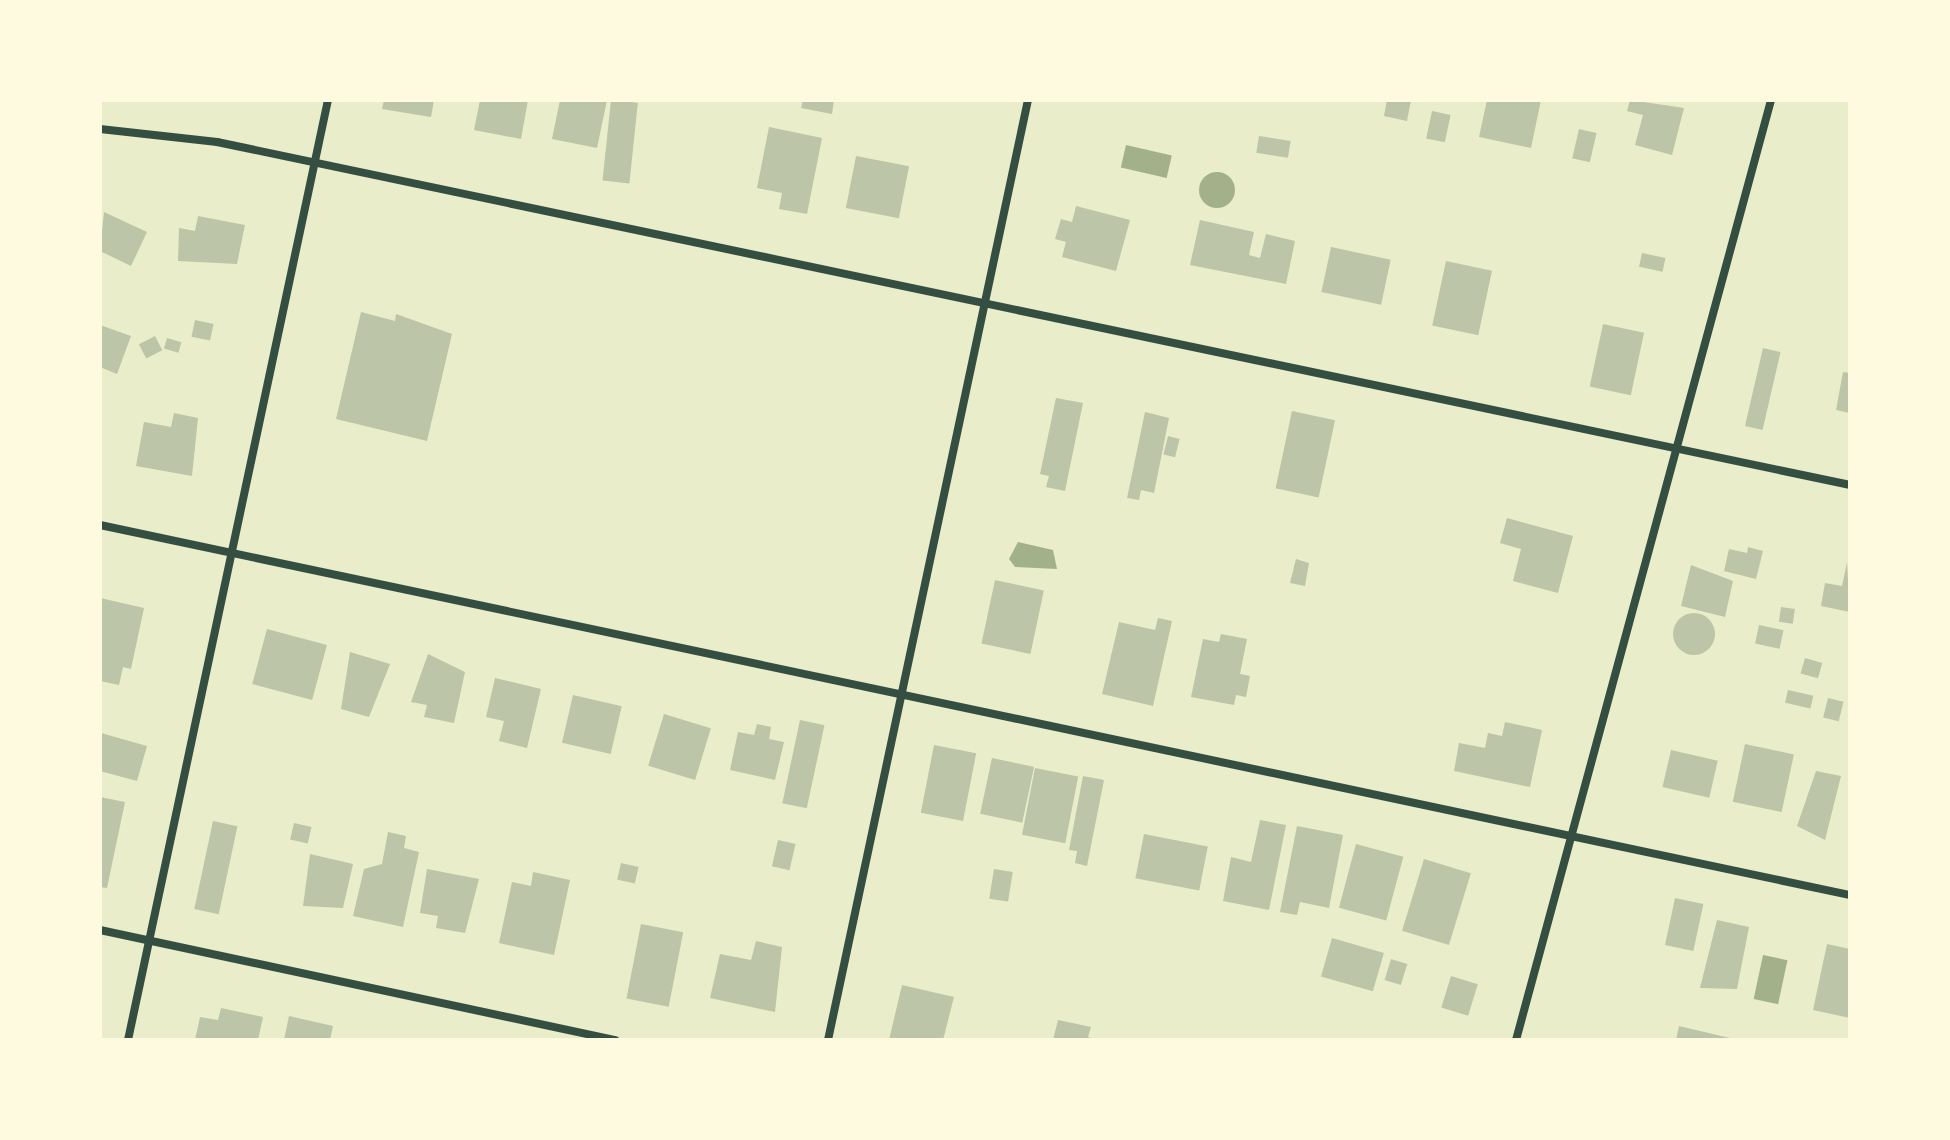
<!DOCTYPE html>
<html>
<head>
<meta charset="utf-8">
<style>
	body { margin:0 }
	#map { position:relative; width:1950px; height:1140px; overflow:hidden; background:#e9edc9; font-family:"Zilla Slab",serif }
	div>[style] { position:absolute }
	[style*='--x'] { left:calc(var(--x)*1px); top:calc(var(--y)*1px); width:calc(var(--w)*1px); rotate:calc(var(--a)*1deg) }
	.water>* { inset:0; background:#a3b18a; transform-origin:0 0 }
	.round { border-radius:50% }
	.building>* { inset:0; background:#bcc5a7; transform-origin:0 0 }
	.minor>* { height:8px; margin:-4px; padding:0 4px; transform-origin:4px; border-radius:4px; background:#344e41 }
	span { translate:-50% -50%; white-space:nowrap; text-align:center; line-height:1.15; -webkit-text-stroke:6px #fefae0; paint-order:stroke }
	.frame { position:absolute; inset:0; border:102px solid #fefae0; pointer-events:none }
</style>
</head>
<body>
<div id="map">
	<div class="water">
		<div style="left:1126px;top:145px;width:47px;height:23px;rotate:13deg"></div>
		<div class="round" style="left:1199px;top:172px;width:36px;height:36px"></div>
		<div style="clip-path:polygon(1018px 542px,1053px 550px,1057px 569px,1015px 567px,1009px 559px)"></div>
		<div style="left:1763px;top:955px;width:25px;height:45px;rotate:12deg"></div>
	</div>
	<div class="building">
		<div style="clip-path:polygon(384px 100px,434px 100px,431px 117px,382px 109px)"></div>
		<div style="clip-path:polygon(480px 100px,528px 100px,521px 139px,474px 130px)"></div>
		<div style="clip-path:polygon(560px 100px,607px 100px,597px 148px,552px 139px)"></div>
		<div style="left:611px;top:100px;width:27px;height:81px;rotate:6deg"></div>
		<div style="clip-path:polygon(803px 100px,834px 100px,832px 114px,801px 108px)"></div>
		<div style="clip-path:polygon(1387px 100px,1411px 100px,1407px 121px,1384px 116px)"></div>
		<div style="clip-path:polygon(1487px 100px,1541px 100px,1531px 148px,1479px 137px)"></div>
		<div style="clip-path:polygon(1630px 100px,1684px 108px,1672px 155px,1635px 145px,1643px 115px,1627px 111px)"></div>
		<div style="left:1432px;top:111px;width:19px;height:28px;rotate:12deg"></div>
		<div style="clip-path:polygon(769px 127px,822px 138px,807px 214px,779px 209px,782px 193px,757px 188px)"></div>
		<div style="left:1579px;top:129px;width:18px;height:30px;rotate:13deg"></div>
		<div style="left:1259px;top:136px;width:32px;height:17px;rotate:9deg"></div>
		<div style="left:856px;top:156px;width:54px;height:53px;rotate:11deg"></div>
		<div style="clip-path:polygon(1076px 206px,1130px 220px,1116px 271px,1062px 257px,1066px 242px,1055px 239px,1061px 219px,1072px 222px)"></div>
		<div style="clip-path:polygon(104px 212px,147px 232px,131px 266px,100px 251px)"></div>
		<div style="clip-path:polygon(198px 216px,245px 225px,237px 264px,178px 261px,179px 228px,195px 231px)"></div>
		<div style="clip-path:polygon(1200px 220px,1254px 232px,1249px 255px,1260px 258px,1266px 234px,1295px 241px,1286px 284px,1190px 265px)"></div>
		<div style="left:1331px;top:247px;width:61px;height:46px;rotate:12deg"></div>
		<div style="left:1642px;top:253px;width:24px;height:14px;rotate:12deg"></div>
		<div style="left:1446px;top:261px;width:47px;height:66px;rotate:12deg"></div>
		<div style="clip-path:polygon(361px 312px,395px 321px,396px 314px,452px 334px,427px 441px,336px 419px)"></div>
		<div style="left:195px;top:320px;width:19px;height:17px;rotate:12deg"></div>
		<div style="left:1603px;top:324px;width:42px;height:64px;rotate:12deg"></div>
		<div style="clip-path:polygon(100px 325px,131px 336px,117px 374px,100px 367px)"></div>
		<div style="left:155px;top:336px;width:16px;height:18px;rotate:63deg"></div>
		<div style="left:167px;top:338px;width:15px;height:11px;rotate:16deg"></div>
		<div style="left:1763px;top:348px;width:18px;height:80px;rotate:13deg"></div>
		<div style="clip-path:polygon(1843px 372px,1850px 373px,1850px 413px,1836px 410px)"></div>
		<div style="clip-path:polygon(1056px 398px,1083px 403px,1065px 491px,1046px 487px,1049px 476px,1040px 474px)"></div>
		<div style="left:1292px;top:411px;width:44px;height:79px;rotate:12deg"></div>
		<div style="clip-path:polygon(1145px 412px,1169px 418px,1154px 493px,1141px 490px,1139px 500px,1127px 498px)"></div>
		<div style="clip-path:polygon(174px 413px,198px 418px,192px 476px,136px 466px,144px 422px,171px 427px)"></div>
		<div style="left:1168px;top:436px;width:12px;height:19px;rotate:14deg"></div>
		<div style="clip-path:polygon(1507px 518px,1573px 536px,1558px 593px,1513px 581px,1521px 549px,1500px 543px)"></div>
		<div style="clip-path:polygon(1748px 547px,1763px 551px,1756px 579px,1724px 571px,1729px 549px,1747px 553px)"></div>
		<div style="clip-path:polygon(1296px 559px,1309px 563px,1305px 586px,1290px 583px)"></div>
		<div style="clip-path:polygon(1847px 562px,1850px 612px,1821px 606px,1825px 583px,1842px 586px)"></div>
		<div style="clip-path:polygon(1691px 565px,1733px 581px,1725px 617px,1681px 606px)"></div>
		<div style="left:995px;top:580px;width:50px;height:65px;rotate:12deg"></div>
		<div style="clip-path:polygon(100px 598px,144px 608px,131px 669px,123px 667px,119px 685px,100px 681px)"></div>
		<div style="left:1781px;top:607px;width:14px;height:15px;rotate:8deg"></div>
		<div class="round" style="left:1673px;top:613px;width:42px;height:42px"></div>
		<div style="clip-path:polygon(1158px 618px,1172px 621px,1153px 706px,1102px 694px,1119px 622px,1155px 630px)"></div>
		<div style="left:1759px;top:625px;width:25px;height:19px;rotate:12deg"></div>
		<div style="left:267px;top:629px;width:62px;height:57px;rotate:15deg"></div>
		<div style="clip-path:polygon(1221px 634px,1247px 639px,1240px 674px,1250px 676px,1246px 697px,1236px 695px,1234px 705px,1191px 697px,1203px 639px,1219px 642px)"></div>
		<div style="clip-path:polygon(350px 652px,390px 664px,369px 717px,341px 709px)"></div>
		<div style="clip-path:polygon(428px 654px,465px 672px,454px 723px,424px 717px,427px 705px,411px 702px)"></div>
		<div style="left:1805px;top:658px;width:18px;height:16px;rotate:16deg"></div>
		<div style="clip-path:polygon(495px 678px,541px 689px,527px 748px,499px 741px,504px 721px,486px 717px)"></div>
		<div style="left:1788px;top:690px;width:26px;height:13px;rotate:13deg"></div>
		<div style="left:573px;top:695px;width:50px;height:49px;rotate:13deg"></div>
		<div style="left:1828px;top:698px;width:16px;height:20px;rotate:14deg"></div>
		<div style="left:664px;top:714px;width:49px;height:54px;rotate:17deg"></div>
		<div style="left:800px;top:720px;width:25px;height:85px;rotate:12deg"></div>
		<div style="clip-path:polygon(1505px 722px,1542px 730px,1530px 787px,1454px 771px,1459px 743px,1485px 748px,1488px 733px,1502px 736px)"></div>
		<div style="clip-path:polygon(757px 724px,771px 727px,769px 739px,784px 742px,775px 780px,730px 770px,738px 732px,754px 735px)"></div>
		<div style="clip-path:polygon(101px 733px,147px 746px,137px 781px,100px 771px)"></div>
		<div style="left:1745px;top:744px;width:50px;height:59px;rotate:12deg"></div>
		<div style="left:934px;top:745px;width:43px;height:69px;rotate:11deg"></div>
		<div style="left:1671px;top:750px;width:48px;height:38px;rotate:13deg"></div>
		<div style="left:992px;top:758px;width:43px;height:57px;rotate:12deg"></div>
		<div style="left:1035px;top:768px;width:44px;height:68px;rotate:11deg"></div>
		<div style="clip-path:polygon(1816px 771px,1841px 776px,1825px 840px,1797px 826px)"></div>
		<div style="clip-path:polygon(1083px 776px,1104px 780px,1087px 866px,1075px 863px,1077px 851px,1069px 850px)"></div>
		<div style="clip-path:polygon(100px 797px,125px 802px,107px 888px,100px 887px)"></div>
		<div style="clip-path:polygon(1260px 820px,1286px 825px,1269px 910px,1223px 901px,1231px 857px,1251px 862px)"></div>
		<div style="left:213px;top:821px;width:25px;height:90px;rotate:12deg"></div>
		<div style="left:294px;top:823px;width:18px;height:17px;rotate:13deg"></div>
		<div style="clip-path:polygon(1297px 826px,1343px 835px,1329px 908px,1300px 902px,1297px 915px,1280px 912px)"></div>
		<div style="clip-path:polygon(388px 832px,406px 836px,404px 848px,419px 852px,403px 927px,353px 916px,364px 869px,382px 864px)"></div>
		<div style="left:1144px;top:834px;width:65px;height:45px;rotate:11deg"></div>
		<div style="left:778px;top:840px;width:18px;height:27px;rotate:13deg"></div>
		<div style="left:1356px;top:844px;width:49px;height:66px;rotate:15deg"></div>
		<div style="clip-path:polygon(310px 854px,353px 864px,343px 908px,303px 906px)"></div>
		<div style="left:1424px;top:859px;width:49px;height:75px;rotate:17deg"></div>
		<div style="left:621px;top:863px;width:18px;height:17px;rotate:13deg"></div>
		<div style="clip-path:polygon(427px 869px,479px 879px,465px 933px,436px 928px,438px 916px,420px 913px)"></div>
		<div style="left:994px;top:869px;width:19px;height:30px;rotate:9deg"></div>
		<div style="clip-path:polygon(533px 872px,570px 880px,554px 955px,499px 943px,512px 882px,531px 886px)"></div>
		<div style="left:1675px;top:898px;width:29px;height:48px;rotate:12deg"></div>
		<div style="clip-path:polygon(1717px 920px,1749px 927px,1737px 989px,1700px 988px)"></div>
		<div style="left:641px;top:924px;width:43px;height:76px;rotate:11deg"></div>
		<div style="left:1332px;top:938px;width:54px;height:40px;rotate:16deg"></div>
		<div style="clip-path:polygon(756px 941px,782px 947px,775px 1012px,710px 998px,720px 954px,751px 960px)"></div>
		<div style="clip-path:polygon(1827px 944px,1850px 949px,1850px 1018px,1813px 1010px)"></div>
		<div style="left:1391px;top:959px;width:17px;height:22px;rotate:17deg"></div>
		<div style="left:1451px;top:976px;width:28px;height:33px;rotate:17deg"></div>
		<div style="clip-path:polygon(902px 985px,954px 997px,943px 1040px,889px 1040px)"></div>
		<div style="clip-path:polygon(221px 1008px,263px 1017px,258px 1040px,195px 1040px,200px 1017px,218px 1020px)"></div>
		<div style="clip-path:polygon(289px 1016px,333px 1026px,330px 1040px,284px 1040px)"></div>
		<div style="clip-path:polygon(1058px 1020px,1091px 1027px,1088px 1037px,1096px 1040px,1053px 1040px)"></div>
		<div style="clip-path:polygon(1679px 1026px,1734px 1039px,1734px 1040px,1676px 1040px)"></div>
	</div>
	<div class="minor">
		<div style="--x:100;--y:129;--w:118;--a:6.3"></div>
		<div style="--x:217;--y:142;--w:1669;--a:11.86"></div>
		<div style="--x:100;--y:525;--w:1789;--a:11.94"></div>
		<div style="--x:100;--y:930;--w:527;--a:12.06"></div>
		<div style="--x:128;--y:1040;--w:961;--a:-77.99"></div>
		<div style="--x:828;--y:1040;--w:961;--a:-77.99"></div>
		<div style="--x:1516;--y:1040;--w:974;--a:-74.82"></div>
	</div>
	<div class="frame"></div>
</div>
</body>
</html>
